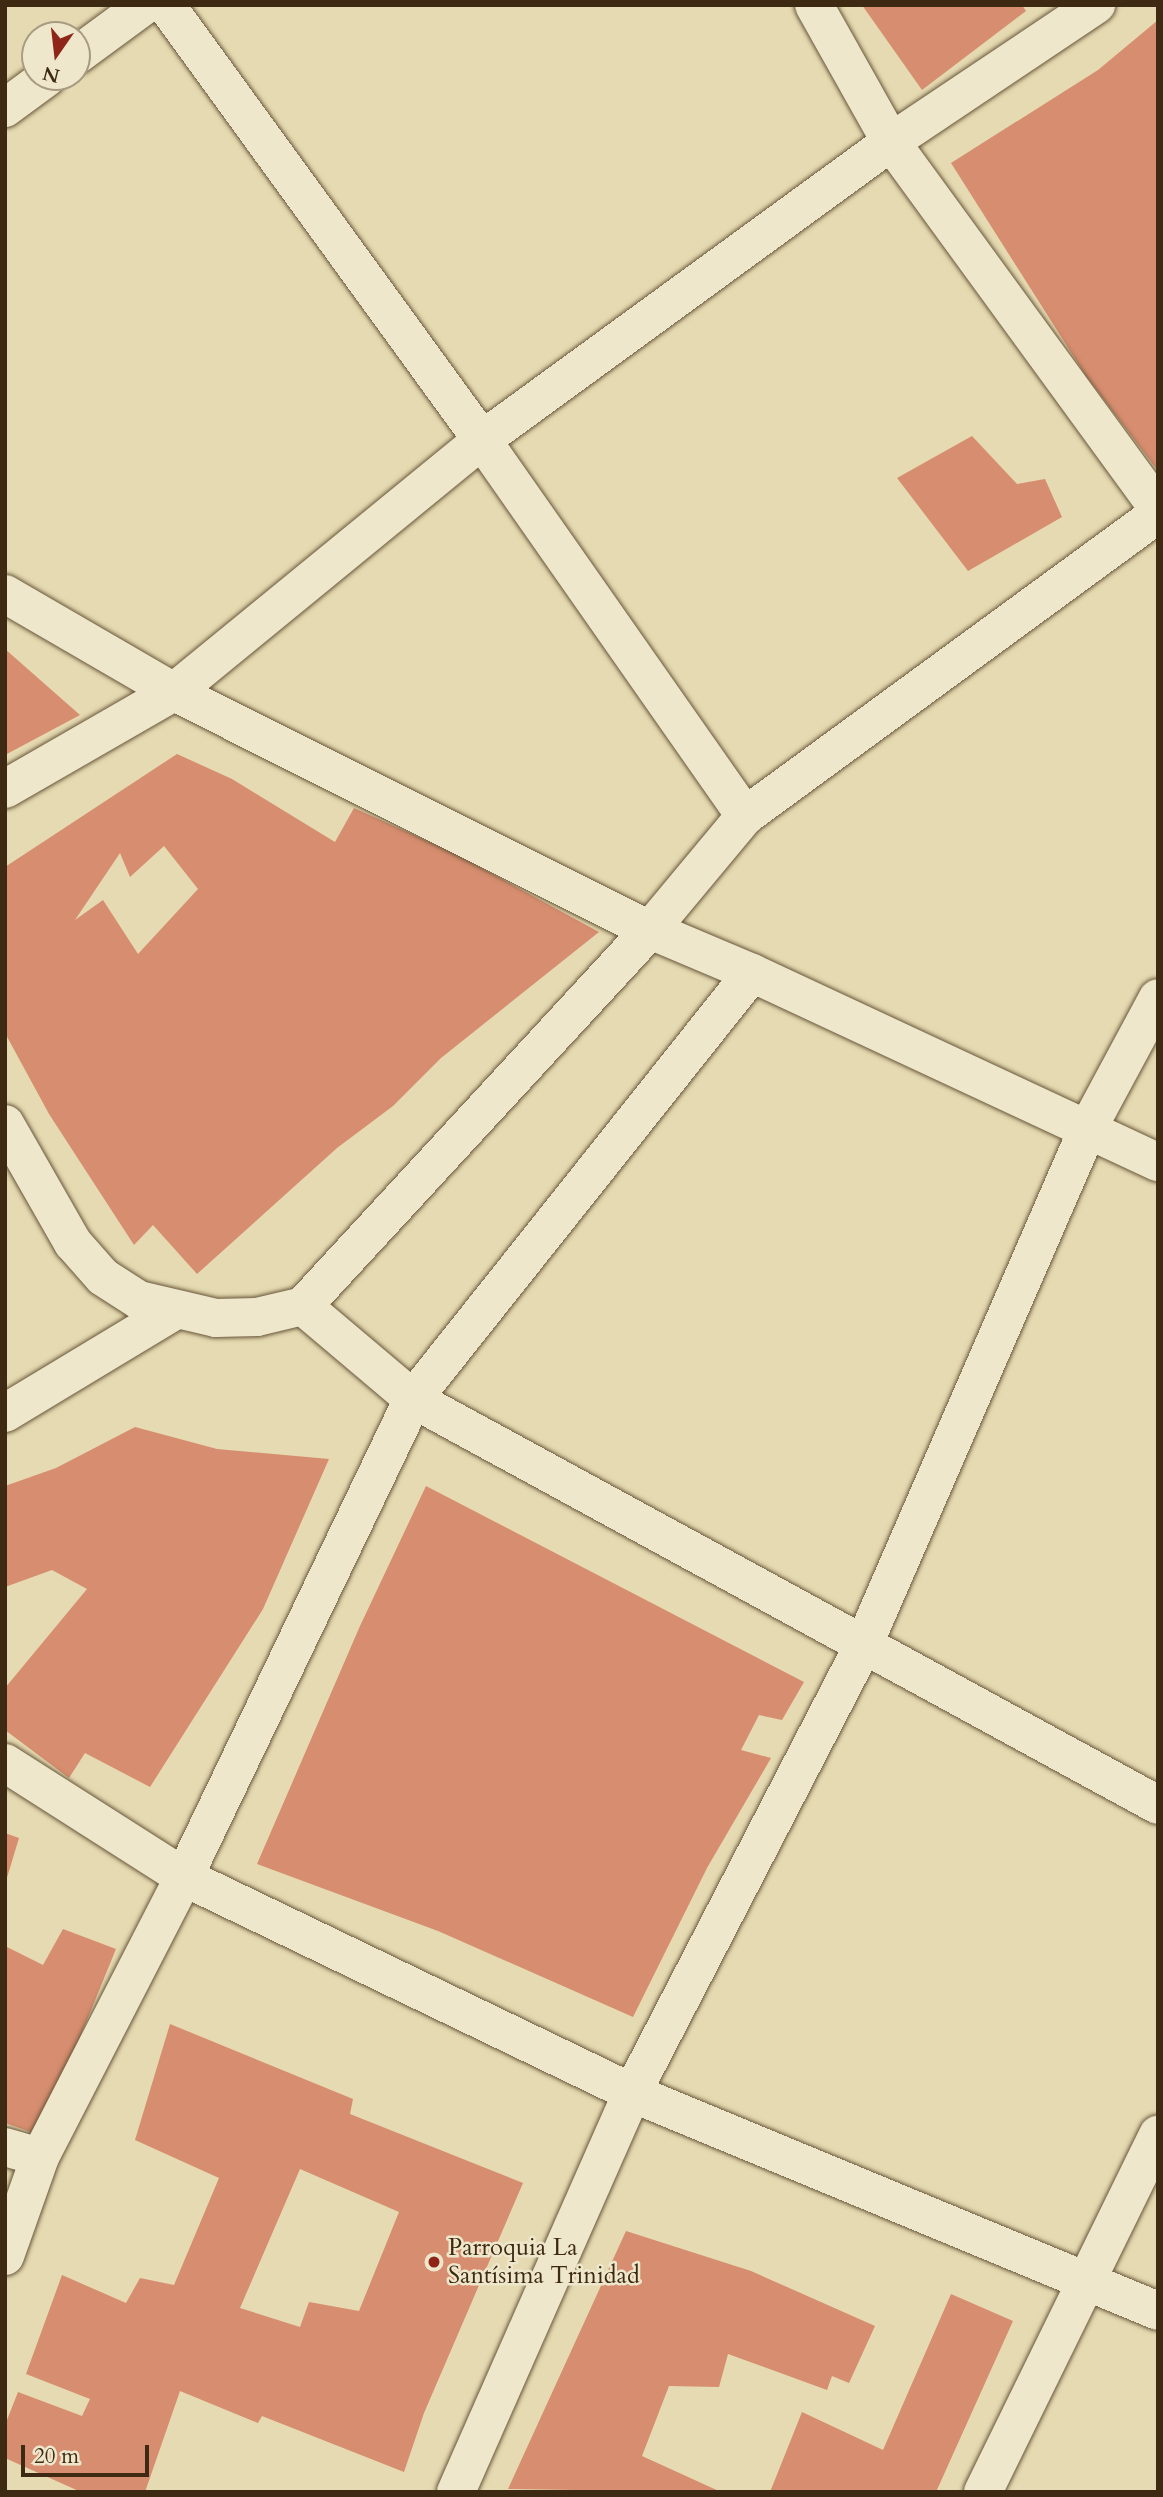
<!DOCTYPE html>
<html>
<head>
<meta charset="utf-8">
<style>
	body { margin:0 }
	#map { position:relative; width:1163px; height:2497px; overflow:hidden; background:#e5dab1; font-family:Cardo,serif }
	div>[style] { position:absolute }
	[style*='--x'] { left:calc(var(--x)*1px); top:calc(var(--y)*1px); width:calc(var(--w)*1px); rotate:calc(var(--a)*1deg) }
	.building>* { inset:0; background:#d78d6f }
	.roads { filter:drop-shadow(0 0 2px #68563a) drop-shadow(0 0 2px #68563a) }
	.minor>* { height:38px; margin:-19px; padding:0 19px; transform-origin:19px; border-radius:19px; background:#eee7cc }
	.dots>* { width:19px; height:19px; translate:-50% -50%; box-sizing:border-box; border:4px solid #eee7cc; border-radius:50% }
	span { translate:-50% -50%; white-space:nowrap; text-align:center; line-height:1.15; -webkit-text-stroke:5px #eee7cc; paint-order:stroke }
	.poi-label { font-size:24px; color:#3e2a13 }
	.left { translate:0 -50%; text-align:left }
	.frame { position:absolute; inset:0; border:7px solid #3e2a13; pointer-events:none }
	.north { position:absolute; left:21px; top:21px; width:70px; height:70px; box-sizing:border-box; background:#eee7cc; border:2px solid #a89b82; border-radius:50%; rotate:194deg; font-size:19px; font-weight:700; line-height:28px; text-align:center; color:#3e2a13 }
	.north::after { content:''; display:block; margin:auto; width:24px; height:32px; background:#8f2418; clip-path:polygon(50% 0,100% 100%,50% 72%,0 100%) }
	.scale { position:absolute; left:21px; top:2445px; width:128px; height:32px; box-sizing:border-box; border:4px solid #3e2a13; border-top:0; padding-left:9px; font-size:21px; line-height:24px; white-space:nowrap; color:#3e2a13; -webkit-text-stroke:5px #eee7cc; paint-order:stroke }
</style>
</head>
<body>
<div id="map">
	<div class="building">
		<div style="clip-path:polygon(862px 5px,1022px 5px,1026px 11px,922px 90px)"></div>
		<div style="clip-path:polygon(1158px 20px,1158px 471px,1086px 376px,951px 163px,1098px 70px)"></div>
		<div style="clip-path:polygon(972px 436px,1017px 484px,1045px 479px,1062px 517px,968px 571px,897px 478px)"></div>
		<div style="clip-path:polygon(5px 649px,80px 715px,5px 755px)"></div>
		<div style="clip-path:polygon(evenodd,177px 754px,232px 779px,335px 842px,354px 808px,454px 853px,599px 932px,441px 1058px,393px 1106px,337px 1148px,197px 1274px,153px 1225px,134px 1245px,49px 1114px,5px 1033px,5px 867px,177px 754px,164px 846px,198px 889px,138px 954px,103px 900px,75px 920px,120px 853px,130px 877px,164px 846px)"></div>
		<div style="clip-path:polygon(135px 1427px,217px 1449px,329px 1459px,263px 1609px,150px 1787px,85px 1753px,69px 1778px,5px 1730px,5px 1688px,87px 1589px,52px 1570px,5px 1587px,5px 1486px,56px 1468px)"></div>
		<div style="clip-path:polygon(426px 1486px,804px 1682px,782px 1720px,759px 1715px,741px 1750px,771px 1758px,707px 1868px,633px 2017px,438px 1931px,257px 1864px,360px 1626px)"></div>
		<div style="clip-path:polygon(5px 1833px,19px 1838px,6px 1881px,5px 1880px)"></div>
		<div style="clip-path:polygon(63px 1929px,116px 1949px,40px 2135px,5px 2123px,5px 1946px,43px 1965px)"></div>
		<div style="clip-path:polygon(evenodd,170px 2024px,353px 2099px,350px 2114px,523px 2183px,424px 2413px,404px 2472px,262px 2416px,258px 2423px,180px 2391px,145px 2492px,81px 2492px,5px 2458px,5px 2425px,18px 2392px,82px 2416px,90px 2399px,26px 2374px,62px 2275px,126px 2303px,140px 2278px,174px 2285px,219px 2178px,135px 2140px,170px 2024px,300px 2169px,399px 2212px,359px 2311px,309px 2302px,300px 2327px,240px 2308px,300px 2169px)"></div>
		<div style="clip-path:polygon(626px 2231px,751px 2271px,875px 2326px,849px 2383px,832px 2376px,827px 2390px,728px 2354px,719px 2387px,669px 2386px,642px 2456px,721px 2492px,508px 2489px)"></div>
		<div style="clip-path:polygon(951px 2294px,1013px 2321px,936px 2492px,770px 2492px,802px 2412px,883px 2450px)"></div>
	</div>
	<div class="roads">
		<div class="minor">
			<div style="--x:166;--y:5;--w:538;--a:54"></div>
			<div style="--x:482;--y:440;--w:459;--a:55"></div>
			<div style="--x:814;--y:5;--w:157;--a:60.7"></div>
			<div style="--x:891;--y:142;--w:453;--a:53.9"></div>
			<div style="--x:77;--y:55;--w:84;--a:-36.3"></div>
			<div style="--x:5;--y:108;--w:52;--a:-36.4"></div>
			<div style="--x:5;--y:594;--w:195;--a:30.1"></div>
			<div style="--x:174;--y:692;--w:532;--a:26.57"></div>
			<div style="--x:650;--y:930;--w:111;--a:22.9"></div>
			<div style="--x:752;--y:973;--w:448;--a:25"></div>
			<div style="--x:5;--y:789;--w:195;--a:-29.9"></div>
			<div style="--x:174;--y:692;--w:398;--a:-39.3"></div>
			<div style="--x:482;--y:440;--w:506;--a:-36.08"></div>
			<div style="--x:891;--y:142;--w:247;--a:-33.8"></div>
			<div style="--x:5;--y:1124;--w:137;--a:60.3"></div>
			<div style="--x:73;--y:1243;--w:45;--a:48.6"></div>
			<div style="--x:103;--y:1277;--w:43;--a:32.6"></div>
			<div style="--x:139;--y:1300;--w:79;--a:13.2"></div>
			<div style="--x:216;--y:1318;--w:41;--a:-1.4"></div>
			<div style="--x:257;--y:1317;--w:47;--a:-13.4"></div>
			<div style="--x:303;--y:1306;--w:144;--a:40.2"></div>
			<div style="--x:413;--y:1399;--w:848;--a:28.59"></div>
			<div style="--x:303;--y:1306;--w:512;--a:-47.3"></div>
			<div style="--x:650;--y:930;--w:148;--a:-50.2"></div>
			<div style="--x:745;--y:816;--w:512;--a:-36.18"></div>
			<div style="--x:5;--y:1413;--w:197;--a:-31.1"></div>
			<div style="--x:5;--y:1763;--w:212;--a:32.5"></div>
			<div style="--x:184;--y:1877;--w:497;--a:25.7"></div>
			<div style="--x:632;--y:2093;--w:569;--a:22.51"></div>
			<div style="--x:5;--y:2147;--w:36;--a:16"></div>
			<div style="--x:5;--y:2256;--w:105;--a:-70.5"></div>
			<div style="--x:40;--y:2157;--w:315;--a:-62.8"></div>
			<div style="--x:184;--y:1877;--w:530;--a:-64.4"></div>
			<div style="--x:413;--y:1399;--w:544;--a:-51.49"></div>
			<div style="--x:456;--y:2492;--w:436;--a:-66.2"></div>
			<div style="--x:632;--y:2093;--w:503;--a:-62.67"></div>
			<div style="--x:863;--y:1646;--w:567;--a:-66.51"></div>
			<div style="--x:1089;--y:1126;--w:145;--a:-61.7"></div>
			<div style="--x:983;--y:2492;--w:398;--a:-63.9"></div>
		</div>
	</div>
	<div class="dots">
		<div style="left:434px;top:2262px;background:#8f2418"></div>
	</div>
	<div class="poi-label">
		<span class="left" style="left:448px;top:2262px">Parroquia La<br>Santísima Trinidad</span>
	</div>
	<div class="frame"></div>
	<div class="north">N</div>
	<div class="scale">20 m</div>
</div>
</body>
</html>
